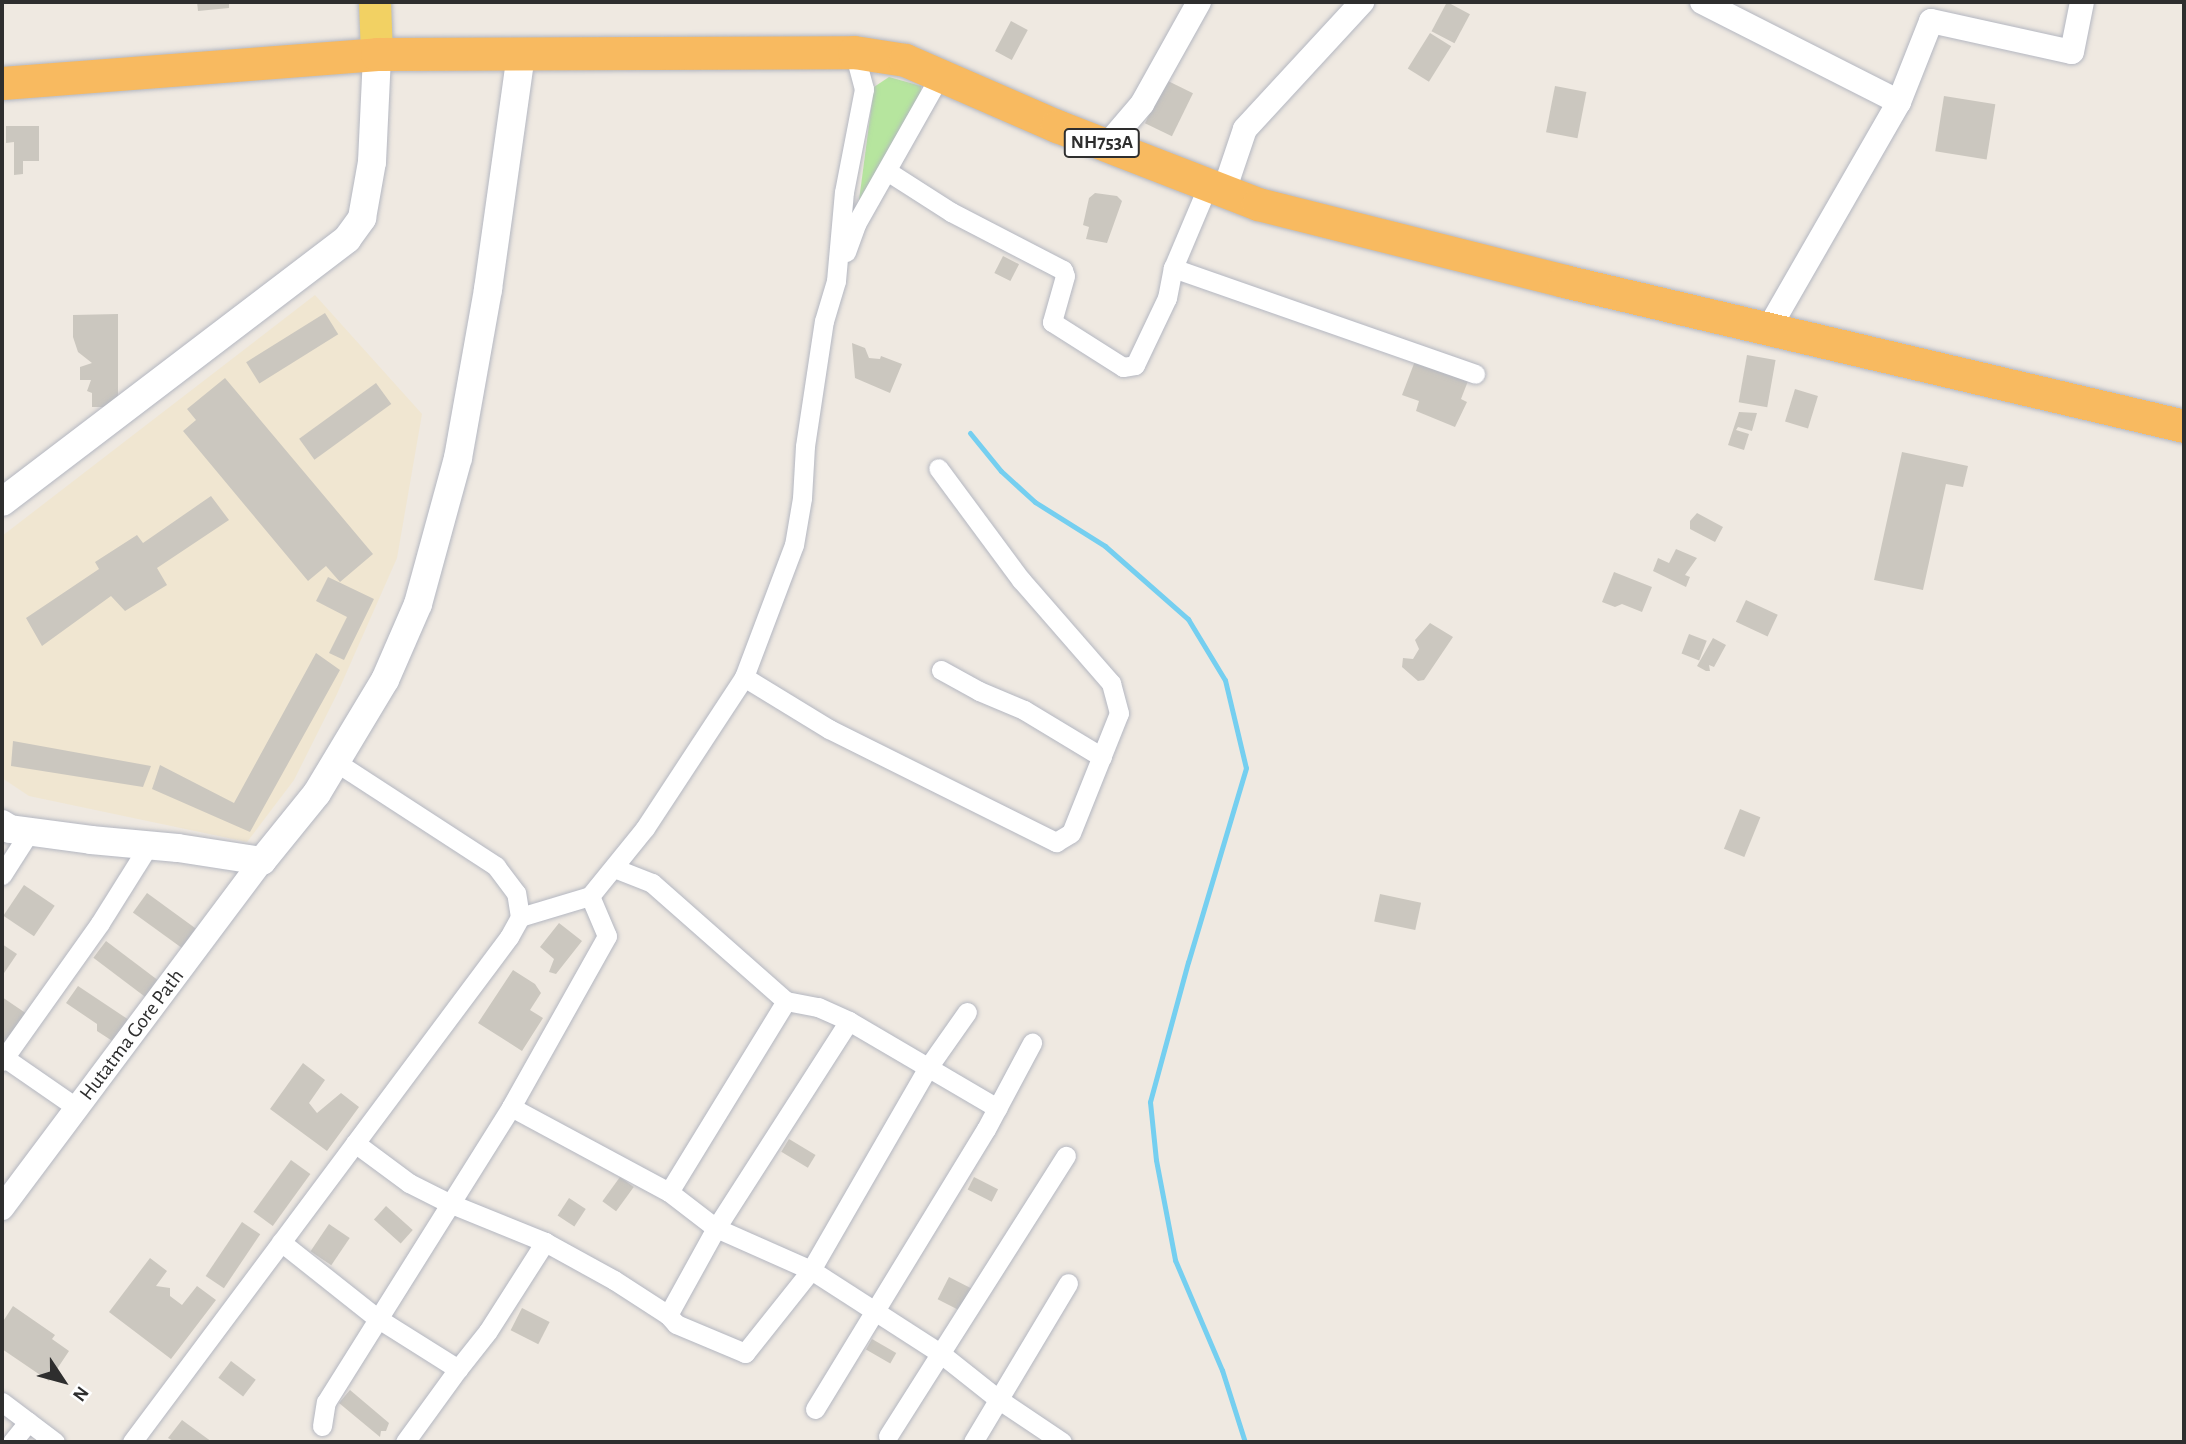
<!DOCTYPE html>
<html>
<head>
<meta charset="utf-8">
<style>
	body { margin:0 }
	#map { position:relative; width:2186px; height:1444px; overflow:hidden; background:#efe9e1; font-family:"Alegreya Sans",sans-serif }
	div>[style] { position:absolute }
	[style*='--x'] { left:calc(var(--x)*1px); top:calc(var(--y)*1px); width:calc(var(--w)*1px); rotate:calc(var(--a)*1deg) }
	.education>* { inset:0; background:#f0e6d1 }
	.green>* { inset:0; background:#b6e59e }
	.stream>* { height:5px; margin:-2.5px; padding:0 2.5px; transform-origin:2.5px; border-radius:2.5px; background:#75cff0 }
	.building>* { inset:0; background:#cbc7bf; transform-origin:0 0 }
	.roads { filter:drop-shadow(0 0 2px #b4b7c1) drop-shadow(0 0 2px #b4b7c1) }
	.minor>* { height:19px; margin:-9.5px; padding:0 9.5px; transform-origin:9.5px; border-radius:9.5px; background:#fff }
	.tertiary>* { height:24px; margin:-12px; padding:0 12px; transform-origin:12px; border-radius:12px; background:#fff }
	.secondary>* { height:28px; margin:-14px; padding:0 14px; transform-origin:14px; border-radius:14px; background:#fff }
	.primary>* { height:32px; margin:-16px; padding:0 16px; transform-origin:16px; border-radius:16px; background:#f2d163 }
	.trunk>* { height:33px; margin:-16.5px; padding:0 16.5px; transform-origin:16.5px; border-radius:16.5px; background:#f8ba60 }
	span { translate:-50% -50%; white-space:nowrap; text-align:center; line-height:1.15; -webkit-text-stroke:5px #fff; paint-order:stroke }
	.shield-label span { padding:2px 5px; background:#fff; border:2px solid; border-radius:5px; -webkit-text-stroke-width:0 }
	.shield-label { font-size:19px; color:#2e2e2e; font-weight:700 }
	.street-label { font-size:21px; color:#2e2e2e }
	.frame { position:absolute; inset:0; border:4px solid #2e2e2e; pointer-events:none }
	.north { position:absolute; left:28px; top:1346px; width:70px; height:70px; -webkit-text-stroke:5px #fff; paint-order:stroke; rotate:126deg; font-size:19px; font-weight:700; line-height:28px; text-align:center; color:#2e2e2e }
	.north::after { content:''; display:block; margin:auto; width:24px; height:32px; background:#2e2e2e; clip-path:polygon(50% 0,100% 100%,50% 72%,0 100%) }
</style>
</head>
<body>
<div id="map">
	<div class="education">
		<div style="clip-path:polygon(315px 295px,422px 414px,397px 558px,337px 694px,294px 780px,247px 842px,29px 796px,2px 778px,2px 536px)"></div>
	</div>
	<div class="green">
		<div style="clip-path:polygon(889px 77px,921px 86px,921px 103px,858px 208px,874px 87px)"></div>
	</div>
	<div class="stream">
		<div style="--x:970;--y:433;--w:49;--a:50.8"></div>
		<div style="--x:1001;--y:471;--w:46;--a:42.4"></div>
		<div style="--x:1035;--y:502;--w:83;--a:32.2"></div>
		<div style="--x:1105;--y:546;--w:111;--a:41.3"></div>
		<div style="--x:1188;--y:619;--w:71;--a:58.8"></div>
		<div style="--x:1225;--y:680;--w:90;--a:76.6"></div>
		<div style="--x:1246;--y:768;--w:202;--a:106.6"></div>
		<div style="--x:1188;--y:962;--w:145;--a:105.2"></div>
		<div style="--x:1150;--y:1102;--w:58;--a:84.1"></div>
		<div style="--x:1156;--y:1160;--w:102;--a:79.2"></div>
		<div style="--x:1175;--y:1260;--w:120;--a:66.9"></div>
		<div style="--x:1222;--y:1370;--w:76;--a:72.3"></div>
	</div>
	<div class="building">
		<div style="clip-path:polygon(197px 2px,229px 2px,229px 8px,198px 11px)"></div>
		<div style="left:1447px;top:2px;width:26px;height:33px;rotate:28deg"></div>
		<div style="left:1011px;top:21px;width:19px;height:34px;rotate:28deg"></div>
		<div style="left:1430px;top:33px;width:25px;height:42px;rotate:32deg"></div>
		<div style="left:1166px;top:80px;width:30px;height:48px;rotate:26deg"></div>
		<div style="left:1555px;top:86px;width:32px;height:47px;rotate:11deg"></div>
		<div style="left:1944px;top:96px;width:52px;height:56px;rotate:9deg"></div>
		<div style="clip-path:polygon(6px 126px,39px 126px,39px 161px,23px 161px,23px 174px,14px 175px,14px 142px,6px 143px)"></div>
		<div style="clip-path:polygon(1095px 193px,1117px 196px,1122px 201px,1107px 243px,1086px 239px,1089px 227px,1083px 225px,1089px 198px)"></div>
		<div style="left:1003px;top:256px;width:18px;height:19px;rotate:27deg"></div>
		<div style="left:325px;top:313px;width:25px;height:93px;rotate:58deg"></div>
		<div style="clip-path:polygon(118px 314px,118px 407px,92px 407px,92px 393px,87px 391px,91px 380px,80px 380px,80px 367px,92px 363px,78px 352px,73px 337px,73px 315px)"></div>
		<div style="clip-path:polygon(852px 343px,865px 348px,869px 358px,880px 359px,881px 356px,902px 364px,890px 393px,855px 378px)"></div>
		<div style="left:1747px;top:355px;width:29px;height:48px;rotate:10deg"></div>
		<div style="clip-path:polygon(1415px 361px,1468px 381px,1461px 399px,1467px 402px,1455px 427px,1416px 411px,1419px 401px,1402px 395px)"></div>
		<div style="clip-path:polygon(225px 378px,373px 554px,340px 582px,326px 566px,308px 581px,183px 431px,196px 420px,187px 409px)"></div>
		<div style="left:376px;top:383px;width:26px;height:95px;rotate:54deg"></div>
		<div style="left:1795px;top:389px;width:24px;height:34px;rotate:17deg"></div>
		<div style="clip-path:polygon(1739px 412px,1757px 413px,1752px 431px,1738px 427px,1736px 430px,1749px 434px,1744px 450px,1728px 445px)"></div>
		<div style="clip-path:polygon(1902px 452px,1968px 466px,1963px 487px,1946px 484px,1923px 590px,1874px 580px)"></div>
		<div style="clip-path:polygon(211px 496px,229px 520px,157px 568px,167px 585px,125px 611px,111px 596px,42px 646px,26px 618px,99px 569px,95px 562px,137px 535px,143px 543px)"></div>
		<div style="clip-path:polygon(1697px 513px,1723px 527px,1715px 542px,1690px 529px,1690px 521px)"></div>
		<div style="clip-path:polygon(1676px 549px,1697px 558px,1685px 575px,1690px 577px,1686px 587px,1653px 571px,1658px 558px,1669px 563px)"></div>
		<div style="clip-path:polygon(1614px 572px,1652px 587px,1642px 612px,1622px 604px,1615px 607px,1602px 602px)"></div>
		<div style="clip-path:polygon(328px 577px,374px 599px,344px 660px,329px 653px,347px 617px,316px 601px)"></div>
		<div style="left:1746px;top:600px;width:35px;height:24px;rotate:25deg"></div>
		<div style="clip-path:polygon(1430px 623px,1453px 637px,1424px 680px,1418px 681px,1402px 667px,1403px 658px,1413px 659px,1419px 649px,1415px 640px)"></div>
		<div style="left:1689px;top:634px;width:19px;height:21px;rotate:21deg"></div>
		<div style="clip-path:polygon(1713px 638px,1726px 645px,1714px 667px,1709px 665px,1710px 671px,1706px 671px,1697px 666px)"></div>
		<div style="clip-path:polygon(316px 653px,340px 670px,250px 832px,152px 789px,160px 765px,234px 803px)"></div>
		<div style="clip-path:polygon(13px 741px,151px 766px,143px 787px,11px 766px)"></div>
		<div style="left:1740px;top:809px;width:22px;height:43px;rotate:22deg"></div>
		<div style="left:24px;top:885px;width:37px;height:37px;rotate:34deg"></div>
		<div style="left:147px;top:893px;width:67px;height:24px;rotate:36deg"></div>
		<div style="left:1380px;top:894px;width:42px;height:28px;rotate:12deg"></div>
		<div style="clip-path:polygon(559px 923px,582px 941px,556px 974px,549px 972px,554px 959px,540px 947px)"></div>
		<div style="left:106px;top:941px;width:68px;height:21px;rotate:37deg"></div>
		<div style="clip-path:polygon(2px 944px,17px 954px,2px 976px)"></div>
		<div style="clip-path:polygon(513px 970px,535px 984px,541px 993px,530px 1010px,543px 1018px,522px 1051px,478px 1023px)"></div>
		<div style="clip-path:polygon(78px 986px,135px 1024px,120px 1046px,97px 1031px,97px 1024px,66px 1003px)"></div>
		<div style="clip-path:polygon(2px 997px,27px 1014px,2px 1048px)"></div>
		<div style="clip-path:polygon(303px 1063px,325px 1080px,309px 1103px,317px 1113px,341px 1093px,359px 1107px,327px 1151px,270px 1109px)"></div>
		<div style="left:789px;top:1139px;width:31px;height:15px;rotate:31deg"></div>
		<div style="left:291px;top:1160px;width:24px;height:64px;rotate:36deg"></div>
		<div style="left:620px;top:1177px;width:17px;height:30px;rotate:36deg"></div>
		<div style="left:974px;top:1177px;width:27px;height:14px;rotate:27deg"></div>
		<div style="left:569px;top:1198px;width:20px;height:21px;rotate:33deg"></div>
		<div style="left:386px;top:1206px;width:36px;height:18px;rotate:42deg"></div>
		<div style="left:242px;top:1222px;width:22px;height:65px;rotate:34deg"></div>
		<div style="left:329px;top:1224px;width:25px;height:33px;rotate:34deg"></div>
		<div style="clip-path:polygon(150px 1258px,167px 1271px,156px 1286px,170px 1288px,170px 1296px,182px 1305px,197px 1286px,216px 1300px,171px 1359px,109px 1312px)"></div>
		<div style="left:949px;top:1277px;width:28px;height:25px;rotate:27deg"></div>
		<div style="clip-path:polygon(13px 1306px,55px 1335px,52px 1339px,69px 1351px,49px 1381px,2px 1349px,2px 1323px)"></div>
		<div style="left:522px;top:1308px;width:31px;height:25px;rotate:27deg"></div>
		<div style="left:872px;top:1339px;width:28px;height:12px;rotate:30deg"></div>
		<div style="left:231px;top:1361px;width:31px;height:21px;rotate:37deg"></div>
		<div style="clip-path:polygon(350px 1390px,389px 1423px,386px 1431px,381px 1431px,380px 1437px,339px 1403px)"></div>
		<div style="clip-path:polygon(182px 1420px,212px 1442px,175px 1442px,168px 1438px)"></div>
	</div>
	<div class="roads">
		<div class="minor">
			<div style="--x:887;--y:171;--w:76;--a:32.6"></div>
			<div style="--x:951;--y:212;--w:126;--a:27.4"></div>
			<div style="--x:1063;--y:270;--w:6;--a:72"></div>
			<div style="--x:1065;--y:276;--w:48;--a:105.8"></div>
			<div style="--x:1052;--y:322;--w:84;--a:32.4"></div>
			<div style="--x:1123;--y:367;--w:12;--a:-9"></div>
			<div style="--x:1135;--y:365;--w:74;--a:-64.5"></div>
			<div style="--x:1167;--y:298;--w:31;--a:-79"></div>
			<div style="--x:1173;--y:268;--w:90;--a:-67.1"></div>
			<div style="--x:846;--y:252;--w:30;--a:-70"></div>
			<div style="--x:856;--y:224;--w:169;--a:-60.5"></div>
			<div style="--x:1173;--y:268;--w:320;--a:19.3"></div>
			<div style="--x:941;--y:670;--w:43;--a:28.9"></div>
			<div style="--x:979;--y:691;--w:49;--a:22.9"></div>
			<div style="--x:1024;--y:710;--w:91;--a:31.1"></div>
			<div style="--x:744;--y:677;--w:100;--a:31.5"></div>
			<div style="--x:829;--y:729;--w:254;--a:26.5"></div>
			<div style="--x:1056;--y:842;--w:17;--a:-31"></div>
			<div style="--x:1071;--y:833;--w:129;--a:-68.2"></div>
			<div style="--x:1119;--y:713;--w:31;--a:-105"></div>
			<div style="--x:1111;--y:683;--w:137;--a:-131.1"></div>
			<div style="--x:1021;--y:580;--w:139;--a:-126.5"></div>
			<div style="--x:614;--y:868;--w:41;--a:21.5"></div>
			<div style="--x:652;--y:883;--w:179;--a:41.4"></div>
			<div style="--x:786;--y:1001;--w:224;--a:121.5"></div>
			<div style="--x:2;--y:875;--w:52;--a:-57.5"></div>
			<div style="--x:520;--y:917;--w:73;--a:-16.7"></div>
			<div style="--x:590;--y:896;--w:87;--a:-51"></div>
			<div style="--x:645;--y:828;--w:181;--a:-56.7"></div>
			<div style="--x:744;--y:677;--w:141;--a:-69.3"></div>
			<div style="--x:794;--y:545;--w:48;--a:-80.3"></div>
			<div style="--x:802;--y:498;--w:52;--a:-86.7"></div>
			<div style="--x:805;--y:446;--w:126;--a:-81.4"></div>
			<div style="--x:824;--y:321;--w:42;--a:-73.3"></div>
			<div style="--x:836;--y:281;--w:89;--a:-84.9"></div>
			<div style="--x:844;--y:192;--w:105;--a:-79"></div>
			<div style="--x:864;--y:89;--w:38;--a:-105"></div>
			<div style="--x:786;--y:1001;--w:33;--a:11"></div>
			<div style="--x:818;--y:1007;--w:34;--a:24"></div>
			<div style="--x:849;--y:1021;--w:172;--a:30.4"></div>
			<div style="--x:2;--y:1056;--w:91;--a:34.7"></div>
			<div style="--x:2;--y:1061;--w:169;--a:-54.6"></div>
			<div style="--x:100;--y:923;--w:92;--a:-57.9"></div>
			<div style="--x:511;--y:1107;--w:179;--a:28.3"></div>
			<div style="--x:669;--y:1192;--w:59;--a:37.5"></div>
			<div style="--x:716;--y:1228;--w:104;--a:23.9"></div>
			<div style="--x:811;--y:1270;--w:153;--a:32.8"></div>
			<div style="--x:940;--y:1353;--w:74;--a:38.4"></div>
			<div style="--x:998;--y:1399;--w:77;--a:33.9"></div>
			<div style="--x:355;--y:1143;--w:67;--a:36.5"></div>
			<div style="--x:409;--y:1183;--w:45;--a:26.6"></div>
			<div style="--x:449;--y:1203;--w:104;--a:22.1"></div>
			<div style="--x:545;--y:1242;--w:79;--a:28.8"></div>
			<div style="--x:614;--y:1280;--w:64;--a:32.9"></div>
			<div style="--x:668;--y:1315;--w:12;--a:48"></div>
			<div style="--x:676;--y:1324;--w:75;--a:22.8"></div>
			<div style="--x:745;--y:1353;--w:106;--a:-51.5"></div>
			<div style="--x:811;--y:1270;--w:236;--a:-60"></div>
			<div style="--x:929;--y:1066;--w:66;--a:-54.9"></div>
			<div style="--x:281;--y:1242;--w:122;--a:38.4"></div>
			<div style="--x:377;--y:1318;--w:96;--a:32.2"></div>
			<div style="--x:458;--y:1369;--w:90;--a:126"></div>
			<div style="--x:668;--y:1315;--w:99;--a:-61.1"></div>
			<div style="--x:716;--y:1228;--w:246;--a:-57.3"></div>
			<div style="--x:458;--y:1369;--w:48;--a:-51.7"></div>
			<div style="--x:488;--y:1331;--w:106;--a:-57.4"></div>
			<div style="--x:2;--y:1402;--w:66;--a:37"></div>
			<div style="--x:815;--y:1409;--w:328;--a:-58.6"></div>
			<div style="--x:986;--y:1129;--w:98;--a:-61.9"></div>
			<div style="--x:322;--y:1426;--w:24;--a:-81"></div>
			<div style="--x:326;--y:1402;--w:348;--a:-57.9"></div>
			<div style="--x:511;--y:1107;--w:196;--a:-60.7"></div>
			<div style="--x:607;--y:936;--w:43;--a:-113"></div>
			<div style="--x:888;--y:1436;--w:332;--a:-57.6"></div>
			<div style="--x:12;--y:1442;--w:26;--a:-51"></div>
			<div style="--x:132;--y:1442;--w:630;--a:-53.26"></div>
			<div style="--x:509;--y:937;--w:23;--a:-61"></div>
			<div style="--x:520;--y:917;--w:24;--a:-99"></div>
			<div style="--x:516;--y:893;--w:34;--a:-127"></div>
			<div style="--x:496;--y:866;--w:191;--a:-147"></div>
			<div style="--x:973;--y:1442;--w:185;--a:-59.1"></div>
		</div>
		<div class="tertiary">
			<div style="--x:1702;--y:2;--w:221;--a:26.9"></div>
			<div style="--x:1899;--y:102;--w:261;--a:119.9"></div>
			<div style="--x:1899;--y:102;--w:87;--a:-68.4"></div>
			<div style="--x:1931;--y:21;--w:144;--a:12.4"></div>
			<div style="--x:2072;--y:52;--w:51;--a:-78.7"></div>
			<div style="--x:1107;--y:145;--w:54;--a:-49.5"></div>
			<div style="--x:1142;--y:104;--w:117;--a:-60.8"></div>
			<div style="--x:1224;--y:191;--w:65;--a:-71.3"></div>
			<div style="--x:1245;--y:129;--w:173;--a:-47.3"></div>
			<div style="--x:2;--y:1208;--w:434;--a:-53.2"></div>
		</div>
		<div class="secondary">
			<div style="--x:2;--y:502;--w:434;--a:-37.3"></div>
			<div style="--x:347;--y:239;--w:26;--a:-54"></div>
			<div style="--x:362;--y:218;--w:57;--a:-79.9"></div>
			<div style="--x:372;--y:162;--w:108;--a:-87.3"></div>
			<div style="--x:2;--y:824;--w:9;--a:32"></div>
			<div style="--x:10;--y:829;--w:82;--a:7.7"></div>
			<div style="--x:91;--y:840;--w:87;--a:5.3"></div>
			<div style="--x:178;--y:848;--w:85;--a:8.8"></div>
			<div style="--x:262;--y:861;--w:87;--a:-51"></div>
			<div style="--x:317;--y:793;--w:132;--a:-59"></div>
			<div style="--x:385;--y:680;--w:83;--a:-66.5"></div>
			<div style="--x:418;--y:604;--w:151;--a:-74.7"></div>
			<div style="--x:458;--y:458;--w:172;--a:-79.9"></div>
			<div style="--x:488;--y:289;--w:236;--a:-82"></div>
		</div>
		<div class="primary">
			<div style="--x:375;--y:2;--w:52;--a:87.8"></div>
		</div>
		<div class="trunk">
			<div style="--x:2;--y:83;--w:376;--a:-4.4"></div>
			<div style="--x:377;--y:54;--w:477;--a:-0.2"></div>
			<div style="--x:854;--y:52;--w:52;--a:8.9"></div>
			<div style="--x:905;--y:60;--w:166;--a:23.5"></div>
			<div style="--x:1057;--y:126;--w:216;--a:21.2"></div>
			<div style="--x:1258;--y:204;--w:316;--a:14.1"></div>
			<div style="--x:1564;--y:281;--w:637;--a:13.16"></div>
		</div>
	</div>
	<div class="shield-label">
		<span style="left:1102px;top:143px">NH753A</span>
	</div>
	<div class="street-label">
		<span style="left:132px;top:1035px;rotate:-53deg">Hutatma Gore Path</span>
	</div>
	<div class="frame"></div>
	<div class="north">N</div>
</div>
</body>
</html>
